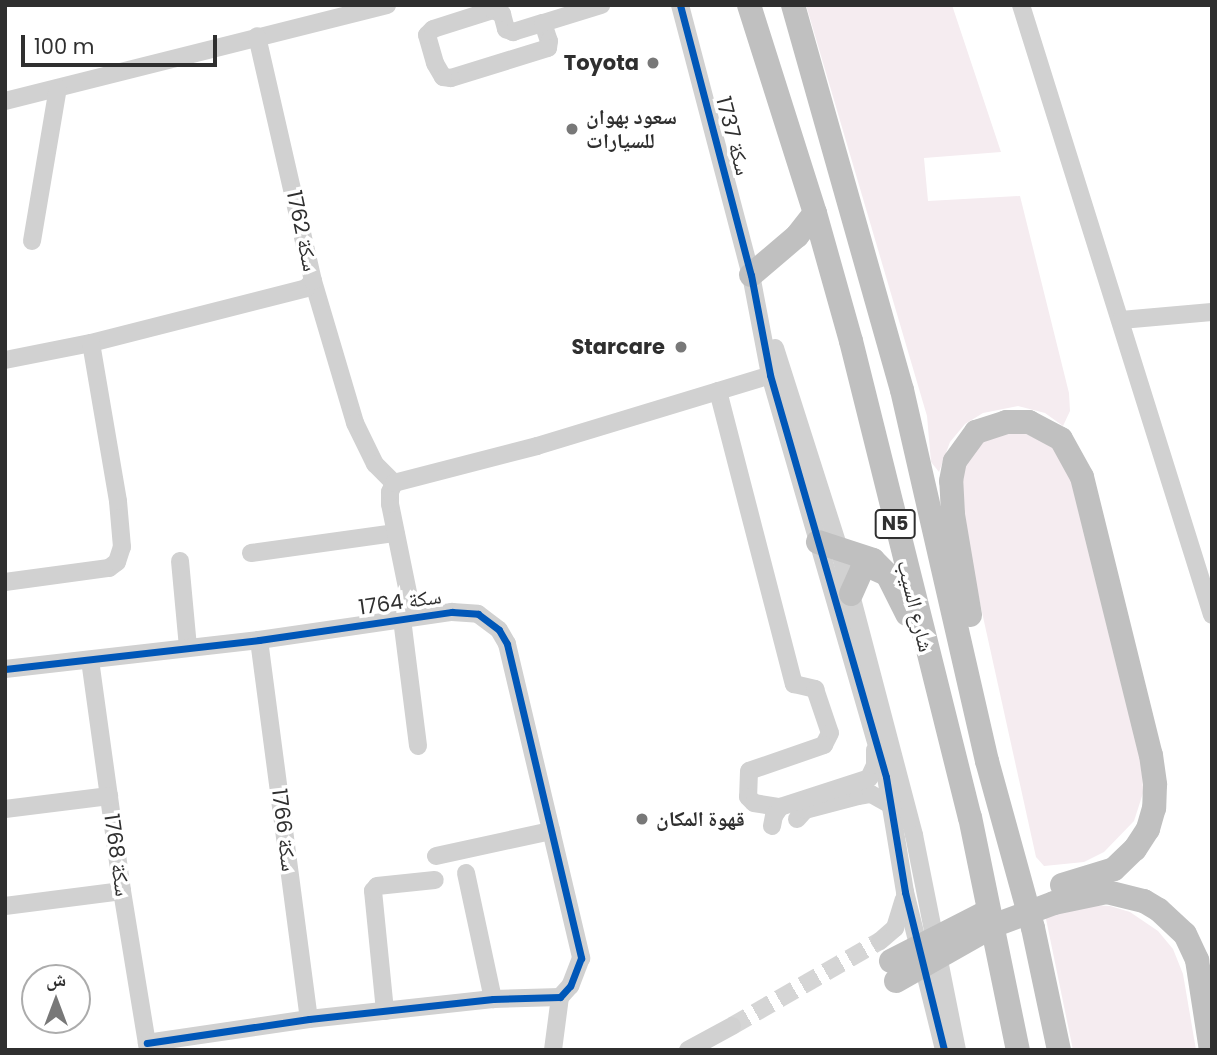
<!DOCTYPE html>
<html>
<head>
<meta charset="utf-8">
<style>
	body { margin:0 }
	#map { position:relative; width:1217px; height:1055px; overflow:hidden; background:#fff; font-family:Poppins,"Noto Naskh Arabic",sans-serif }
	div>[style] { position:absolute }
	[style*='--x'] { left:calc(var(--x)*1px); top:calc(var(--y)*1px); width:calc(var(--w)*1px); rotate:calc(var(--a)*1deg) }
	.green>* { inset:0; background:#f5ecf0 }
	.minor-tunnel>* { height:18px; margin-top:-9px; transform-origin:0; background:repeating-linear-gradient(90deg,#d5d5d5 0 18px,transparent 0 27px) }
	.minor>* { height:18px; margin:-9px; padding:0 9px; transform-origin:9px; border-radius:9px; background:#d1d1d1 }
	.highway>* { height:24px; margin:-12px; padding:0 12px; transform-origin:12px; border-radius:12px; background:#c0c0c0 }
	.highway-bridge>* { height:24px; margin:-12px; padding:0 12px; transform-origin:12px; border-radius:12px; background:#c0c0c0 }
	.cycleway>* { height:7px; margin:-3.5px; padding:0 3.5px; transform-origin:3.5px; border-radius:3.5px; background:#0057b8 }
	.dots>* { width:19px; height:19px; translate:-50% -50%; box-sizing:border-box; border:4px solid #fff; border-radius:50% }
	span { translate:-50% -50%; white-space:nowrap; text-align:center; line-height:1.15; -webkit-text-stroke:7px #fff; paint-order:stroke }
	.shield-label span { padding:2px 5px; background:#fff; border:2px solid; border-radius:5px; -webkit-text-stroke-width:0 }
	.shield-label { font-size:19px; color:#2f2f2f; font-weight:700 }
	.poi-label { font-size:21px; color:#2f2f2f; font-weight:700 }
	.right { translate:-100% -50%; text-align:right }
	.left { translate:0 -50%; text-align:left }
	.street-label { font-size:21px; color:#2f2f2f }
	.frame { position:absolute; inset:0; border:7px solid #2f2f2f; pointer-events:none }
	.north { position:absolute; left:21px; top:964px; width:70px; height:70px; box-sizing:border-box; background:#fff; border:2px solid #acacac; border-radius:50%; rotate:0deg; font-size:19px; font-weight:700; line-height:28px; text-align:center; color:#2f2f2f }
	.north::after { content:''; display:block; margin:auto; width:24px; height:32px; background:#787878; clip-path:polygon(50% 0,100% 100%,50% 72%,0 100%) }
	.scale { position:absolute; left:21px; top:35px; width:196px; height:32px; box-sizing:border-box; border:4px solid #2f2f2f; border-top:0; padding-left:9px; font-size:21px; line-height:24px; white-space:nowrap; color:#2f2f2f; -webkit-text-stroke:5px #fff; paint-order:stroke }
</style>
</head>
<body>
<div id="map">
	<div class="green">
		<div style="clip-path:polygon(806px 5px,952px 5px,1001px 152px,924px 158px,928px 201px,1020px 196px,1069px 393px,1070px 411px,1063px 426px,1045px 413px,1018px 406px,983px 413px,965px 424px,950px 442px,939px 472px,931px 462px,927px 416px)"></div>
		<div style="clip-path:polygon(1016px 429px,1055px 448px,1074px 480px,1142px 749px,1143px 793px,1134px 821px,1104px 852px,1084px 862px,1044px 866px,1036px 857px,963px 526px,963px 466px,981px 439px)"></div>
		<div style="clip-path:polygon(1093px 905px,1110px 906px,1130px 912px,1158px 931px,1173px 949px,1183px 974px,1196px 1050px,1073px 1050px,1045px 914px)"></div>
	</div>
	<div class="minor-tunnel">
		<div style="--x:732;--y:1026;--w:171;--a:-29.9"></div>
	</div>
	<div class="minor">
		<div style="--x:680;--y:5;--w:279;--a:75.3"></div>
		<div style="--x:751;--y:275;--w:102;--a:79.2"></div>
		<div style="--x:770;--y:375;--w:418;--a:73.9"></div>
		<div style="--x:886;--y:777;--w:117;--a:80.6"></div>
		<div style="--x:905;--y:892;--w:163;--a:76.1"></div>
		<div style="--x:1021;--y:5;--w:639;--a:72.61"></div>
		<div style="--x:543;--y:23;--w:19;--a:72"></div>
		<div style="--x:549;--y:41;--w:7;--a:98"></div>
		<div style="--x:548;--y:48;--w:102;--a:162.8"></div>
		<div style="--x:451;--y:78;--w:8;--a:-173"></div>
		<div style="--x:443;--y:77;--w:16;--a:-120"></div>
		<div style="--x:435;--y:63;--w:29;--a:-106"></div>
		<div style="--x:427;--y:35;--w:8;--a:-45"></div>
		<div style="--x:433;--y:29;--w:63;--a:-17.6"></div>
		<div style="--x:493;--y:10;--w:10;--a:24"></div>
		<div style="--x:502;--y:14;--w:16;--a:75"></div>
		<div style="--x:506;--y:29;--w:8;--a:23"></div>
		<div style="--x:513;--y:32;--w:31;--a:-17"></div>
		<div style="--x:543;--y:23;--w:61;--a:-17.2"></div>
		<div style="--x:5;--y:101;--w:394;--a:-14.1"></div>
		<div style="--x:32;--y:241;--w:155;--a:-80.4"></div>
		<div style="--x:313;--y:281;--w:148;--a:73.5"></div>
		<div style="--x:355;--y:423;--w:46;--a:64"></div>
		<div style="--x:375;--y:464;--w:27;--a:45"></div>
		<div style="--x:1121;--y:320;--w:91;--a:-5"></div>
		<div style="--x:775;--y:348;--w:211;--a:72.3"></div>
		<div style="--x:839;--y:549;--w:296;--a:75.3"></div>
		<div style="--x:914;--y:835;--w:219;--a:78.7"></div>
		<div style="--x:5;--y:360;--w:88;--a:-11.2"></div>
		<div style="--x:91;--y:343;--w:222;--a:-14.3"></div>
		<div style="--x:306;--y:288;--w:10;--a:-45"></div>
		<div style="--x:313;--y:281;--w:251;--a:-102.9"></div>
		<div style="--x:718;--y:391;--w:303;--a:75.5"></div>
		<div style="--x:794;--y:684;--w:22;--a:13"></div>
		<div style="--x:815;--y:689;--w:46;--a:71.2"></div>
		<div style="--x:830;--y:733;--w:13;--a:117"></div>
		<div style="--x:824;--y:745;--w:79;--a:160.9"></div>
		<div style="--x:749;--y:771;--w:26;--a:92"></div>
		<div style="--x:748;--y:797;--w:8;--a:45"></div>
		<div style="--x:754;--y:803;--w:26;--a:9"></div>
		<div style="--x:251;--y:553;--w:146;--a:-7.9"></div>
		<div style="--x:180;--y:561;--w:87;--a:84.7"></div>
		<div style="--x:5;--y:582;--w:105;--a:-7.7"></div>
		<div style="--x:109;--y:568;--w:10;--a:-37"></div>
		<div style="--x:117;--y:562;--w:16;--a:-72"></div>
		<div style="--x:122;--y:547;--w:46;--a:-95"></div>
		<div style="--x:118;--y:501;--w:160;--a:-99.7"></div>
		<div style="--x:413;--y:617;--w:115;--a:-101.5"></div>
		<div style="--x:390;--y:504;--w:12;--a:-90"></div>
		<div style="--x:390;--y:492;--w:10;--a:-66"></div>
		<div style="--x:394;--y:483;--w:148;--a:-14.5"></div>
		<div style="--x:537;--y:446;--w:244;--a:-16.9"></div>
		<div style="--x:402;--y:619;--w:128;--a:82.8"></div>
		<div style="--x:259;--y:640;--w:382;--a:82.5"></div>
		<div style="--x:90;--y:660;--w:233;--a:82.1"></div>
		<div style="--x:122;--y:891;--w:161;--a:80.7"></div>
		<div style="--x:5;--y:669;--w:256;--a:-6.5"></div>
		<div style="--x:259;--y:640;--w:195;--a:-8.3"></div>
		<div style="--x:452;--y:612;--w:26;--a:4"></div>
		<div style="--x:478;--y:614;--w:26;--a:37"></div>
		<div style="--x:499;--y:630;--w:16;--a:60"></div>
		<div style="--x:507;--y:644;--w:323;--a:76.7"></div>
		<div style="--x:581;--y:958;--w:30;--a:111"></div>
		<div style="--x:570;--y:986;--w:15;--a:132"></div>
		<div style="--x:560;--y:997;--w:67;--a:178.3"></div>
		<div style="--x:493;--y:999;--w:185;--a:173.8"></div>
		<div style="--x:309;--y:1019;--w:164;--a:171.6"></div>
		<div style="--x:5;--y:809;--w:105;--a:-7.1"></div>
		<div style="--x:797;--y:819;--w:12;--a:-48"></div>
		<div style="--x:805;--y:810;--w:55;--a:-14.8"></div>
		<div style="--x:858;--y:796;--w:13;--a:-9"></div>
		<div style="--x:871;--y:794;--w:25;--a:29"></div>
		<div style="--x:772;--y:826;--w:10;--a:-79"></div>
		<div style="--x:774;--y:816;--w:11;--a:-56"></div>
		<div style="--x:780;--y:807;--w:94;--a:-18"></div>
		<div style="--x:869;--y:778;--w:14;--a:-65"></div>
		<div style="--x:875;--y:765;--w:15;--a:-90"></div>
		<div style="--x:436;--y:856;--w:118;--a:-12.3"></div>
		<div style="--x:466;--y:873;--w:129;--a:77.9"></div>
		<div style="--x:5;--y:906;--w:118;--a:-7.3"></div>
		<div style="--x:880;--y:941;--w:20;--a:-41"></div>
		<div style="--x:895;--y:928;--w:30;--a:-73"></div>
		<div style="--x:385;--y:1011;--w:121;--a:-95.7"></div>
		<div style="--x:373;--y:891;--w:6;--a:-51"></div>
		<div style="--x:377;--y:886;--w:58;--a:-5.9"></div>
		<div style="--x:553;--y:1050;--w:53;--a:-82.5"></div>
		<div style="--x:688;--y:1050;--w:50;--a:-28.6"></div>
	</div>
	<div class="highway">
		<div style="--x:749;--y:5;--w:218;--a:72.4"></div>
		<div style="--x:815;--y:213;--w:133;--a:74.3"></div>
		<div style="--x:851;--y:341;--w:491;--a:76"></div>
		<div style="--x:970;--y:817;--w:238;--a:78.4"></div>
		<div style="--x:793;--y:5;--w:400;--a:74.2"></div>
		<div style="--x:902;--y:390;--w:381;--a:77.1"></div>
		<div style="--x:987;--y:761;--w:173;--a:74.6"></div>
		<div style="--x:1033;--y:928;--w:125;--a:78"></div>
		<div style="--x:751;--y:275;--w:60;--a:-40.3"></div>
		<div style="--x:797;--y:236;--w:29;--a:-52"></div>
		<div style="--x:818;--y:542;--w:58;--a:18.1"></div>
		<div style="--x:873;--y:560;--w:20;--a:45"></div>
		<div style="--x:887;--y:574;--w:45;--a:63.4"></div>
		<div style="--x:851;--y:594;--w:27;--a:-66"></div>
		<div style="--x:862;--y:569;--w:9;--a:-13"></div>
		<div style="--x:871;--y:567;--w:17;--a:24"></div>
		<div style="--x:970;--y:615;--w:102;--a:-99.6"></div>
		<div style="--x:953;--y:514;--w:33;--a:-93"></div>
		<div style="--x:951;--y:481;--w:20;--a:-79"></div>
		<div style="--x:955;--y:461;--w:36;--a:-54"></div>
		<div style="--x:976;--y:432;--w:32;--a:-18"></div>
		<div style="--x:1006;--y:422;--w:23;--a:0"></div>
		<div style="--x:1029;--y:422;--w:36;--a:28"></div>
		<div style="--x:1061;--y:439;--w:43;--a:61.1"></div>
		<div style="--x:1082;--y:477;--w:286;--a:76.1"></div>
		<div style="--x:1151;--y:755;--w:30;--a:82"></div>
		<div style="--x:1155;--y:785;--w:23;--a:92"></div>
		<div style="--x:1154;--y:808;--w:22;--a:106"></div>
		<div style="--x:1148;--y:829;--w:24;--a:123"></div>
		<div style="--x:1159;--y:910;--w:35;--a:43"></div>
		<div style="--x:1185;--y:934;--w:29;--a:65"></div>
		<div style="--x:1197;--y:960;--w:91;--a:81.2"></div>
	</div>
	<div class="highway-bridge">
		<div style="--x:1062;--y:885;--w:54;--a:-17.1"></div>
		<div style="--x:1114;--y:869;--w:29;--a:-44"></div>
		<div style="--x:891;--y:961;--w:106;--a:-27.1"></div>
		<div style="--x:896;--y:981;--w:114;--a:-29.5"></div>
		<div style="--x:995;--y:925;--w:63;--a:-20.4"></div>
		<div style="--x:1054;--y:903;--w:54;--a:-11.7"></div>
		<div style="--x:1107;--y:892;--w:38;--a:14"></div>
		<div style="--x:1144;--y:901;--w:17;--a:31"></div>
	</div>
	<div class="cycleway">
		<div style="--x:680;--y:5;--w:279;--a:75.3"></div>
		<div style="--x:751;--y:275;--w:102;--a:79.2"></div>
		<div style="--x:770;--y:375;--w:418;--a:73.9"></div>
		<div style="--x:886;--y:777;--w:117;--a:80.6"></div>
		<div style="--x:905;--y:892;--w:163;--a:76.1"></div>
		<div style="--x:5;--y:669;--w:256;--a:-6.5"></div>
		<div style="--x:259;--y:640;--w:195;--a:-8.3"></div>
		<div style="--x:452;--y:612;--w:26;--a:4"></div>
		<div style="--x:478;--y:614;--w:26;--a:37"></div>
		<div style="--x:499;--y:630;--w:16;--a:60"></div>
		<div style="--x:507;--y:644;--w:323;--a:76.7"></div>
		<div style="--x:581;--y:958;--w:30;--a:111"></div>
		<div style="--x:570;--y:986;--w:15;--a:132"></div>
		<div style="--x:560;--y:997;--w:67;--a:178.3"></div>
		<div style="--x:493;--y:999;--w:185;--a:173.8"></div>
		<div style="--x:309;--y:1019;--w:164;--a:171.6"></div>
	</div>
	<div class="dots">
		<div style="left:653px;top:63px;background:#787878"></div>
		<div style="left:572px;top:129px;background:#787878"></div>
		<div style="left:681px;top:347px;background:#787878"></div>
		<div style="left:642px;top:819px;background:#787878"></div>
	</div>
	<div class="shield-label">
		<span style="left:895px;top:524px">N5</span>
	</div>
	<div class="poi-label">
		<span class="right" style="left:639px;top:63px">Toyota</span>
		<span class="left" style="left:586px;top:129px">سعود بهوان<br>للسيارات</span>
		<span class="right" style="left:665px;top:347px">Starcare</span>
		<span class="left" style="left:656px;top:819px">قهوة المكان</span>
	</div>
	<div class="street-label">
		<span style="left:733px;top:136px;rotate:75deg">سكة 1737</span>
		<span style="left:302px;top:231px;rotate:78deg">سكة 1762</span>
		<span style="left:400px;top:602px;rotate:-8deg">سكة 1764</span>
		<span style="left:915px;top:606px;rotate:76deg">شارع السيب</span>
		<span style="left:284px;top:830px;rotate:83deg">سكة 1766</span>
		<span style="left:117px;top:855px;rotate:82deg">سكة 1768</span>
	</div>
	<div class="frame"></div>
	<div class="north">ش</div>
	<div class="scale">100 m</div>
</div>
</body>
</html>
